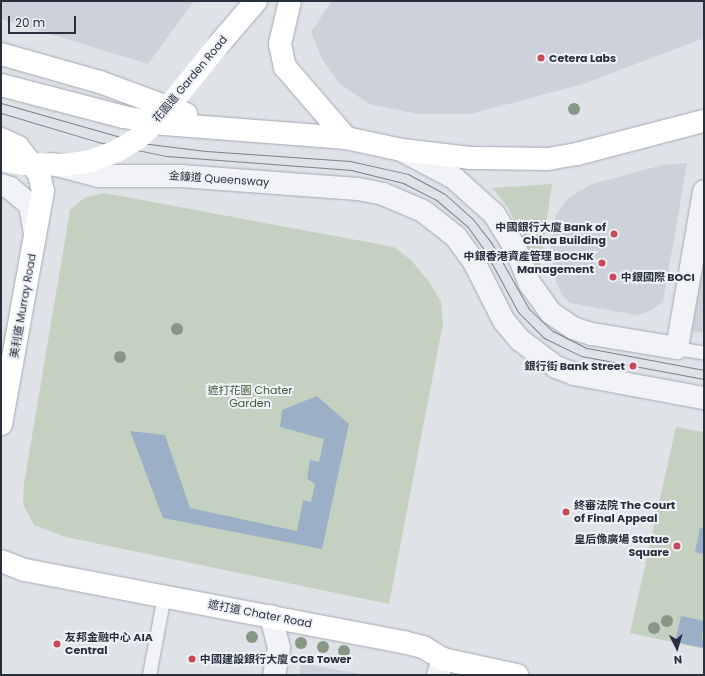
<!DOCTYPE html>
<html>
<head>
<meta charset="utf-8">
<style>
	body { margin:0 }
	#map { position:relative; width:705px; height:676px; overflow:hidden; background:#dfe2e7; font-family:Poppins,"Noto Sans TC",sans-serif }
	div>[style] { position:absolute }
	[style*='--x'] { left:calc(var(--x)*1px); top:calc(var(--y)*1px); width:calc(var(--w)*1px); rotate:calc(var(--a)*1deg) }
	.built>* { inset:0; background:#cdd1d9 }
	.green>* { inset:0; background:#c4d1c0 }
	.water>* { inset:0; background:#9bb0c6 }
	.roads { filter:drop-shadow(0 0 1px #a4a9b1) drop-shadow(0 0 1px #a4a9b1) }
	.service>* { height:13px; margin:-6.5px; padding:0 6.5px; transform-origin:6.5px; border-radius:6.5px; background:#f1f3f6 }
	.minor>* { height:22px; margin:-11px; padding:0 11px; transform-origin:11px; border-radius:11px; background:#f1f3f6 }
	.tertiary>* { height:22px; margin:-11px; padding:0 11px; transform-origin:11px; border-radius:11px; background:#f1f3f6 }
	.secondary>* { height:22px; margin:-11px; padding:0 11px; transform-origin:11px; border-radius:11px; background:#fff }
	.tram>* { height:1px; margin:-0.5px; padding:0 0.5px; transform-origin:0.5px; border-radius:0.5px; background:#798290 }
	.secondary-bridge>* { height:22px; margin:-11px; padding:0 11px; transform-origin:11px; border-radius:11px; background:#fff }
	.trees>* { width:12px; height:12px; margin:-6px; border-radius:50%; background:#869786 }
	.dots>* { width:11px; height:11px; translate:-50% -50%; box-sizing:border-box; border:2px solid #eef1f5; border-radius:50% }
	span { translate:-50% -50%; white-space:nowrap; text-align:center; line-height:1.15; -webkit-text-stroke:4px #eef1f5; paint-order:stroke }
	.poi-label { font-size:11px; color:#28303e; font-weight:700 }
	.left { translate:0 -50%; text-align:left }
	.right { translate:-100% -50%; text-align:right }
	.street-label { font-size:11px; color:#28303e }
	.park-label { font-size:11px; color:#3d5936 }
	.frame { position:absolute; inset:0; border:2px solid #28303e; pointer-events:none }
	.north { position:absolute; left:657px; top:628px; width:40px; height:40px; -webkit-text-stroke:3px #eef1f5; paint-order:stroke; rotate:175deg; font-size:11px; font-weight:700; line-height:16px; text-align:center; color:#28303e }
	.north::after { content:''; display:block; margin:auto; width:14px; height:18px; background:#28303e; clip-path:polygon(50% 0,100% 100%,50% 72%,0 100%) }
	.scale { position:absolute; left:8px; top:16px; width:68px; height:18px; box-sizing:border-box; border:2px solid #28303e; border-top:0; padding-left:5px; font-size:12px; line-height:14px; white-space:nowrap; color:#28303e; -webkit-text-stroke:3px #eef1f5; paint-order:stroke }
</style>
</head>
<body>
<div id="map">
	<div class="built">
		<div style="clip-path:polygon(1px 1px,194px 1px,148px 64px,1px 19px)"></div>
		<div style="clip-path:polygon(332px 1px,704px 1px,704px 38px,583px 84px,470px 114px,419px 114px,369px 104px,339px 83px,322px 59px,311px 32px)"></div>
		<div style="clip-path:polygon(687px 163px,663px 302px,648px 312px,637px 315px,570px 303px,564px 297px,556px 282px,550px 251px,556px 215px,567px 199px,592px 184px,663px 165px)"></div>
		<div style="clip-path:polygon(704px 262px,704px 333px,692px 331px)"></div>
		<div style="clip-path:polygon(301px 663px,366px 675px,299px 675px)"></div>
	</div>
	<div class="green">
		<div style="clip-path:polygon(552px 184px,539px 273px,507px 206px,492px 188px)"></div>
		<div style="clip-path:polygon(104px 193px,394px 247px,411px 260px,430px 283px,441px 302px,443px 323px,389px 604px,66px 537px,34px 525px,23px 504px,24px 484px,70px 210px,84px 198px)"></div>
		<div style="clip-path:polygon(676px 427px,704px 432px,704px 649px,630px 633px)"></div>
	</div>
	<div class="water">
		<div style="clip-path:polygon(317px 396px,349px 424px,322px 549px,163px 518px,130px 431px,165px 435px,190px 508px,297px 531px,303px 500px,311px 502px,315px 484px,307px 479px,310px 460px,319px 462px,324px 439px,280px 427px,282px 410px)"></div>
		<div style="clip-path:polygon(700px 528px,704px 529px,704px 554px,695px 552px)"></div>
		<div style="clip-path:polygon(681px 616px,704px 621px,702px 635px,704px 648px,675px 642px)"></div>
	</div>
	<div class="roads">
		<div class="service">
			<div style="--x:677;--y:348;--w:27;--a:10"></div>
			<div style="--x:149;--y:675;--w:81;--a:-79.4"></div>
		</div>
		<div class="minor">
			<div style="--x:677;--y:348;--w:159;--a:-80.2"></div>
			<div style="--x:271;--y:616;--w:33;--a:76"></div>
			<div style="--x:279;--y:648;--w:27;--a:100"></div>
		</div>
		<div class="tertiary">
			<div style="--x:403;--y:151;--w:58;--a:27.9"></div>
			<div style="--x:454;--y:178;--w:54;--a:42"></div>
			<div style="--x:494;--y:214;--w:39;--a:58"></div>
			<div style="--x:515;--y:247;--w:40;--a:68"></div>
			<div style="--x:530;--y:284;--w:36;--a:54"></div>
			<div style="--x:551;--y:313;--w:27;--a:34"></div>
			<div style="--x:573;--y:328;--w:20;--a:18"></div>
			<div style="--x:592;--y:334;--w:86;--a:9.4"></div>
			<div style="--x:53;--y:164;--w:48;--a:14.6"></div>
			<div style="--x:99;--y:176;--w:82;--a:0"></div>
			<div style="--x:181;--y:176;--w:177;--a:4.2"></div>
			<div style="--x:358;--y:189;--w:25;--a:11"></div>
			<div style="--x:383;--y:194;--w:43;--a:23"></div>
			<div style="--x:423;--y:211;--w:42;--a:38.2"></div>
			<div style="--x:456;--y:237;--w:29;--a:54"></div>
			<div style="--x:473;--y:260;--w:68;--a:63.1"></div>
			<div style="--x:504;--y:321;--w:25;--a:50"></div>
			<div style="--x:520;--y:340;--w:45;--a:36.9"></div>
			<div style="--x:556;--y:367;--w:19;--a:21"></div>
			<div style="--x:574;--y:374;--w:132;--a:10.5"></div>
			<div style="--x:1;--y:185;--w:9;--a:18"></div>
			<div style="--x:10;--y:188;--w:26;--a:40"></div>
			<div style="--x:30;--y:205;--w:29;--a:80"></div>
			<div style="--x:438;--y:675;--w:17;--a:-73"></div>
		</div>
		<div class="secondary">
			<div style="--x:290;--y:1;--w:44;--a:103.1"></div>
			<div style="--x:280;--y:44;--w:24;--a:78"></div>
			<div style="--x:285;--y:67;--w:94;--a:49.3"></div>
			<div style="--x:220;--y:43;--w:55;--a:-49.4"></div>
			<div style="--x:1;--y:54;--w:103;--a:15.8"></div>
			<div style="--x:100;--y:82;--w:92;--a:20.4"></div>
			<div style="--x:1;--y:85;--w:127;--a:14.6"></div>
			<div style="--x:124;--y:117;--w:41;--a:9.9"></div>
			<div style="--x:164;--y:124;--w:183;--a:4.4"></div>
			<div style="--x:346;--y:138;--w:57;--a:12.1"></div>
			<div style="--x:402;--y:150;--w:68;--a:6.7"></div>
			<div style="--x:470;--y:158;--w:78;--a:0.7"></div>
			<div style="--x:548;--y:159;--w:29;--a:-10"></div>
			<div style="--x:577;--y:154;--w:131;--a:-14.6"></div>
			<div style="--x:1;--y:139;--w:19;--a:25"></div>
			<div style="--x:18;--y:147;--w:34;--a:52"></div>
			<div style="--x:39;--y:174;--w:17;--a:77"></div>
			<div style="--x:43;--y:191;--w:237;--a:100.2"></div>
			<div style="--x:1;--y:561;--w:26;--a:21"></div>
			<div style="--x:25;--y:570;--w:385;--a:10.8"></div>
			<div style="--x:403;--y:642;--w:21;--a:14"></div>
			<div style="--x:423;--y:647;--w:23;--a:31"></div>
			<div style="--x:443;--y:659;--w:76;--a:12.2"></div>
		</div>
	</div>
	<div class="tram">
		<div style="--x:1;--y:103;--w:146;--a:15.9"></div>
		<div style="--x:141;--y:143;--w:65;--a:7"></div>
		<div style="--x:206;--y:151;--w:144;--a:4"></div>
		<div style="--x:350;--y:161;--w:59;--a:12.6"></div>
		<div style="--x:408;--y:174;--w:42;--a:28.4"></div>
		<div style="--x:445;--y:194;--w:36;--a:42"></div>
		<div style="--x:472;--y:218;--w:31;--a:52"></div>
		<div style="--x:491;--y:242;--w:77;--a:60.4"></div>
		<div style="--x:529;--y:309;--w:33;--a:43"></div>
		<div style="--x:553;--y:331;--w:38;--a:27"></div>
		<div style="--x:587;--y:348;--w:119;--a:10.6"></div>
		<div style="--x:1;--y:113;--w:101;--a:16.6"></div>
		<div style="--x:98;--y:142;--w:69;--a:11.6"></div>
		<div style="--x:166;--y:156;--w:186;--a:4.3"></div>
		<div style="--x:351;--y:170;--w:54;--a:14"></div>
		<div style="--x:403;--y:183;--w:36;--a:27"></div>
		<div style="--x:435;--y:199;--w:42;--a:40.2"></div>
		<div style="--x:467;--y:226;--w:29;--a:54"></div>
		<div style="--x:484;--y:249;--w:72;--a:61.6"></div>
		<div style="--x:518;--y:312;--w:37;--a:45"></div>
		<div style="--x:544;--y:338;--w:41;--a:25.9"></div>
		<div style="--x:581;--y:356;--w:125;--a:10.6"></div>
	</div>
	<div class="secondary-bridge">
		<div style="--x:1;--y:160;--w:23;--a:10"></div>
		<div style="--x:24;--y:164;--w:41;--a:1.4"></div>
		<div style="--x:65;--y:165;--w:26;--a:-9"></div>
		<div style="--x:91;--y:161;--w:28;--a:-21"></div>
		<div style="--x:117;--y:151;--w:23;--a:-31"></div>
		<div style="--x:137;--y:139;--w:28;--a:-42"></div>
		<div style="--x:158;--y:120;--w:99;--a:-51.2"></div>
	</div>
	<div class="trees">
		<div style="left:574px;top:109px"></div>
		<div style="left:177px;top:329px"></div>
		<div style="left:120px;top:357px"></div>
		<div style="left:667px;top:621px"></div>
		<div style="left:654px;top:628px"></div>
		<div style="left:252px;top:637px"></div>
		<div style="left:301px;top:643px"></div>
		<div style="left:323px;top:647px"></div>
		<div style="left:344px;top:651px"></div>
	</div>
	<div class="dots">
		<div style="left:541px;top:58px;background:#c8485c"></div>
		<div style="left:614px;top:234px;background:#c8485c"></div>
		<div style="left:602px;top:263px;background:#c8485c"></div>
		<div style="left:613px;top:277px;background:#c8485c"></div>
		<div style="left:633px;top:366px;background:#c8485c"></div>
		<div style="left:566px;top:512px;background:#c8485c"></div>
		<div style="left:677px;top:546px;background:#c8485c"></div>
		<div style="left:57px;top:644px;background:#c8485c"></div>
		<div style="left:192px;top:659px;background:#c8485c"></div>
	</div>
	<div class="poi-label">
		<span class="left" style="left:549px;top:58px">Cetera Labs</span>
		<span class="right" style="left:606px;top:234px">中國銀行大廈 Bank of<br>China Building</span>
		<span class="right" style="left:594px;top:263px">中銀香港資產管理 BOCHK<br>Management</span>
		<span class="left" style="left:621px;top:277px">中銀國際 BOCI</span>
		<span class="right" style="left:625px;top:366px">銀行街 Bank Street</span>
		<span class="left" style="left:574px;top:512px">終審法院 The Court<br>of Final Appeal</span>
		<span class="right" style="left:669px;top:546px">皇后像廣場 Statue<br>Square</span>
		<span class="left" style="left:65px;top:644px">友邦金融中心 AIA<br>Central</span>
		<span class="left" style="left:200px;top:659px">中國建設銀行大廈 CCB Tower</span>
	</div>
	<div class="street-label">
		<span style="left:190px;top:79px;rotate:-50deg">花園道 Garden Road</span>
		<span style="left:219px;top:179px;rotate:4deg">金鐘道 Queensway</span>
		<span style="left:23px;top:306px;rotate:-80deg">美利道 Murray Road</span>
		<span style="left:260px;top:614px;rotate:11deg">遮打道 Chater Road</span>
	</div>
	<div class="park-label">
		<span style="left:250px;top:397px">遮打花園 Chater<br>Garden</span>
	</div>
	<div class="frame"></div>
	<div class="north">N</div>
	<div class="scale">20 m</div>
</div>
</body>
</html>
